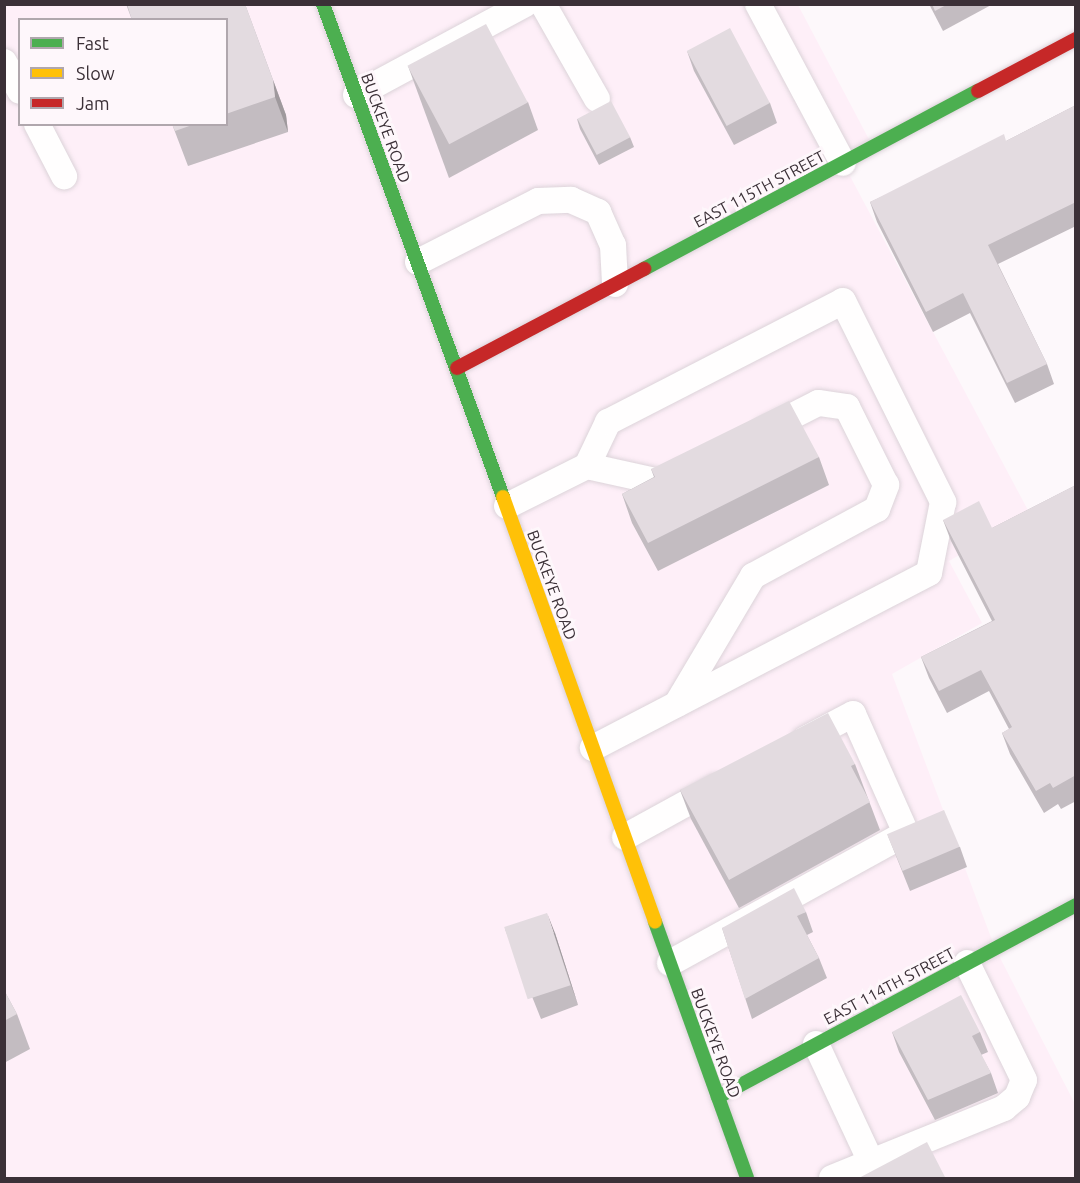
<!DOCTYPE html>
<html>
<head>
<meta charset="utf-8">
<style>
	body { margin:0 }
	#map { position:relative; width:1080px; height:1183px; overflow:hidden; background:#fdf8fb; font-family:Ubuntu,sans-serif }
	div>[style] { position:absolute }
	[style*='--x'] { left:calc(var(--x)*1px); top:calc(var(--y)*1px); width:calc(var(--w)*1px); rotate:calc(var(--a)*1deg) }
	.built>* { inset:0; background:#feeff8 }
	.roads { filter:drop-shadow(0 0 2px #dcd3d9) drop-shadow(0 0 2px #dcd3d9) }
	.lane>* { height:26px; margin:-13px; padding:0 13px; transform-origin:13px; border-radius:13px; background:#fffefe }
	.fast>* { height:14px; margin:-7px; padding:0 7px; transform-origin:7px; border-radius:7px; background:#4caf50 }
	.slow>* { height:14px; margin:-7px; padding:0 7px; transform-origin:7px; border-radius:7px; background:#ffc107 }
	.jam>* { height:14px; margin:-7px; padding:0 7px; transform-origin:7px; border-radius:7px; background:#c62828 }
	.wall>* { inset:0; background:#c3bcc1 }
	.shaded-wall>* { inset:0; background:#9f999d }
	.building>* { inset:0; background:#e3dbe0; transform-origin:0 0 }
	span { translate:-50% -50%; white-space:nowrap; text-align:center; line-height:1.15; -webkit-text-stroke:6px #fef7fb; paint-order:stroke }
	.street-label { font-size:16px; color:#3b3037 }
	.frame { position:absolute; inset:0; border:6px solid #3b3037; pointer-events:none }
	.legend { position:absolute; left:18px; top:18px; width:210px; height:108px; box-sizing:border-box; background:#fef7fb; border:2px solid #b0a7ad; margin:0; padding:8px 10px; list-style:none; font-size:18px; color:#3b3037 }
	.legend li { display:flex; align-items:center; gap:12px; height:30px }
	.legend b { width:30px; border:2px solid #b0a7ad }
</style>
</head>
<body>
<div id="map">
	<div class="built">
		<div style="clip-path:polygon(evenodd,5px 5px,798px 5px,873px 147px,843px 163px,1030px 514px,949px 561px,982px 623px,892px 674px,995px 948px,1075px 1104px,1075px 1178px,5px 1178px,5px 5px,20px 20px,226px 20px,226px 124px,20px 124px,20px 20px)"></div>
	</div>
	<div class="roads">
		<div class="lane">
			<div style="--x:543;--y:4;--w:109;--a:60.4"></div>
			<div style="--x:758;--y:4;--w:180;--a:61.9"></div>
			<div style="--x:4;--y:62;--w:33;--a:61"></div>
			<div style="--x:356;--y:95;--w:192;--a:-28.3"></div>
			<div style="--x:37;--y:124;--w:59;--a:62.6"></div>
			<div style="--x:418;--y:262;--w:135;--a:-26.9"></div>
			<div style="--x:538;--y:201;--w:33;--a:-2"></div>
			<div style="--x:571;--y:200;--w:30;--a:24"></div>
			<div style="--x:598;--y:212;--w:36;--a:66"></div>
			<div style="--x:613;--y:245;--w:39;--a:87"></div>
			<div style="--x:587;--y:466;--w:79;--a:12.4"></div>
			<div style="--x:664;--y:483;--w:21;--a:-29"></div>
			<div style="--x:507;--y:506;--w:89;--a:-26.6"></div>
			<div style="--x:587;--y:466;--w:49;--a:-64.5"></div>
			<div style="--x:608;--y:422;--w:264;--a:-27.2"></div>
			<div style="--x:843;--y:301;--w:225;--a:63.5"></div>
			<div style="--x:943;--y:502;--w:72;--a:101.2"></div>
			<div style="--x:929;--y:573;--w:379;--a:152.5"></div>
			<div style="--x:677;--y:704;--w:149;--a:-59.3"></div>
			<div style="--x:753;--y:576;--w:141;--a:-28.4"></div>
			<div style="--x:877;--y:509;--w:26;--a:-69"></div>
			<div style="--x:886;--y:485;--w:87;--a:-116.6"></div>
			<div style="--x:847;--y:407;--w:29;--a:-172"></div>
			<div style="--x:818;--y:403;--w:59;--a:153"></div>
			<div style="--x:625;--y:837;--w:104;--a:-28.8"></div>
			<div style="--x:670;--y:963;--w:269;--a:-28.8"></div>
			<div style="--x:906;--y:833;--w:130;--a:-114"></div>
			<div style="--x:853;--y:714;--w:55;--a:152"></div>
			<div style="--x:816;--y:1044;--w:130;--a:65"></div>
			<div style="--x:832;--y:1178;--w:186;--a:-22.1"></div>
			<div style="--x:1004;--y:1108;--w:17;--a:-40"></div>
			<div style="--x:1017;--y:1097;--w:18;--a:-68"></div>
			<div style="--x:1024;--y:1080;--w:130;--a:-116"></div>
		</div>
		<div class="fast">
			<div style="--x:323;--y:4;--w:525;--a:69.94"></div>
			<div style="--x:644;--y:269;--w:378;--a:-28.1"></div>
			<div style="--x:655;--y:922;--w:272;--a:70.2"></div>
			<div style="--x:718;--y:1097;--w:406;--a:-28.2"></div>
		</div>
		<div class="slow">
			<div style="--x:503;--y:497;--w:451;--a:70.3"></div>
		</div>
		<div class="jam">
			<div style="--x:978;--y:91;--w:111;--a:-28"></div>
			<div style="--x:457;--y:368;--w:212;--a:-27.9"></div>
		</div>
	</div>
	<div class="wall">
		<div style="clip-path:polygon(126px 4px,245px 4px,286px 115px,288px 132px,188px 166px,172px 124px,226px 124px,226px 20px,132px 20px)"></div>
		<div style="clip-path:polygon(929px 4px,993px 4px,943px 31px)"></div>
		<div style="clip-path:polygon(687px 51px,770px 103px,777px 123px,734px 145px,694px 71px)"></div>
		<div style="clip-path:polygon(408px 66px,528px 102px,538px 130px,449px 178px)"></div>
		<div style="clip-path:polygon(1076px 105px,1076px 226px,998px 264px,1047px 364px,1054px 384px,1015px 403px,970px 313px,933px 332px,877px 222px,870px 202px,1006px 141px)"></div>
		<div style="clip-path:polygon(577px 119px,630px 137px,634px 147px,599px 165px,580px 129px)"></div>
		<div style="clip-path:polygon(819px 457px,829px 485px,658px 571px,632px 523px,622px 494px,654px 477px,651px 469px)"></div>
		<div style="clip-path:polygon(1076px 485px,1076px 801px,1061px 809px,1058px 804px,1044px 813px,1010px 754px,1002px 733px,1009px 729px,989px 691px,947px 713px,929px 678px,921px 657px,992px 621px,951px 541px,943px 520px,992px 528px)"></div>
		<div style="clip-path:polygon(855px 764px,880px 830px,739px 908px,691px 819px,680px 790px)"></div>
		<div style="clip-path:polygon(888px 836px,960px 847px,967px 867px,910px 891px)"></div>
		<div style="clip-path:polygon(806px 912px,813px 932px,807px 935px,819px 958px,827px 978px,752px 1019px,722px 928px)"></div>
		<div style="clip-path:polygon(505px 929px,555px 933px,578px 1005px,541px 1019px)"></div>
		<div style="clip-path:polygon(4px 990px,17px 1014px,30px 1049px,4px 1063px)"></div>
		<div style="clip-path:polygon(892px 1032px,980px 1032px,988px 1052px,981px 1055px,991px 1073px,998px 1093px,935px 1120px,899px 1052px)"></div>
	</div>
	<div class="shaded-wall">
		<div style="clip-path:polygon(273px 80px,286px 115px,288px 132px,275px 97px)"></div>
		<div style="clip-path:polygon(547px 913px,555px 933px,578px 1005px,571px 985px)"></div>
	</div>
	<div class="building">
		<div style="clip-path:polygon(127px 4px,245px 4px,273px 80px,275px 97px,226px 114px,226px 20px,132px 20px)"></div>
		<div style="clip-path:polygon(932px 4px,948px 4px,935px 11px)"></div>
		<div style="left:486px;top:24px;width:89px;height:89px;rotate:62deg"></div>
		<div style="left:730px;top:28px;width:85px;height:49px;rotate:62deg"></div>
		<div style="left:611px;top:101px;width:41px;height:38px;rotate:62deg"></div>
		<div style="clip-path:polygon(1076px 105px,1076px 202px,988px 245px,1047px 364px,1007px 383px,963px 293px,926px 312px,870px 202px,1004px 134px,1006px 141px)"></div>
		<div style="clip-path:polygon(172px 124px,195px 124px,175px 131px)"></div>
		<div style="clip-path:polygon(789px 401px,819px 457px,648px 543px,622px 494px,655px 477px,651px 469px)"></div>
		<div style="clip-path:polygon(1076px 485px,1076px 775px,1053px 788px,1050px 783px,1036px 791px,1002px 733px,1012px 727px,981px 670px,939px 691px,921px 657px,995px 620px,943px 520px,979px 501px,992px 528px)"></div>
		<div style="clip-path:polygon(828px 713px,855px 764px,851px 766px,870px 802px,729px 880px,680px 790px)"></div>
		<div style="left:944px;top:810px;width:40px;height:62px;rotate:67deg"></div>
		<div style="clip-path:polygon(794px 888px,806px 912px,797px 916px,819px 958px,745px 999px,722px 928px)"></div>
		<div style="left:547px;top:913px;width:76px;height:45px;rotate:72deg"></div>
		<div style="clip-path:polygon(4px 990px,17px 1014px,4px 1021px)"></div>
		<div style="clip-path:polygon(961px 995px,980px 1032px,972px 1036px,991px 1073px,928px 1100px,892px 1032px)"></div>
		<div style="clip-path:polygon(927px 1142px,946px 1179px,857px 1179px)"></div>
	</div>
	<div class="street-label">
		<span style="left:386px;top:128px;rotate:70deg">BUCKEYE ROAD</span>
		<span style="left:759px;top:189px;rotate:-28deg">EAST 115TH STREET</span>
		<span style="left:552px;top:585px;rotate:70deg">BUCKEYE ROAD</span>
		<span style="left:889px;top:986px;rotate:-28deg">EAST 114TH STREET</span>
		<span style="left:716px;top:1043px;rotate:70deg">BUCKEYE ROAD</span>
	</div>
	<div class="frame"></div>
	<ul class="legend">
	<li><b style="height:8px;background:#4caf50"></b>Fast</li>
	<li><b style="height:8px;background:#ffc107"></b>Slow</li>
	<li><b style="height:8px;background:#c62828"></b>Jam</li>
	</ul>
</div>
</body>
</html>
